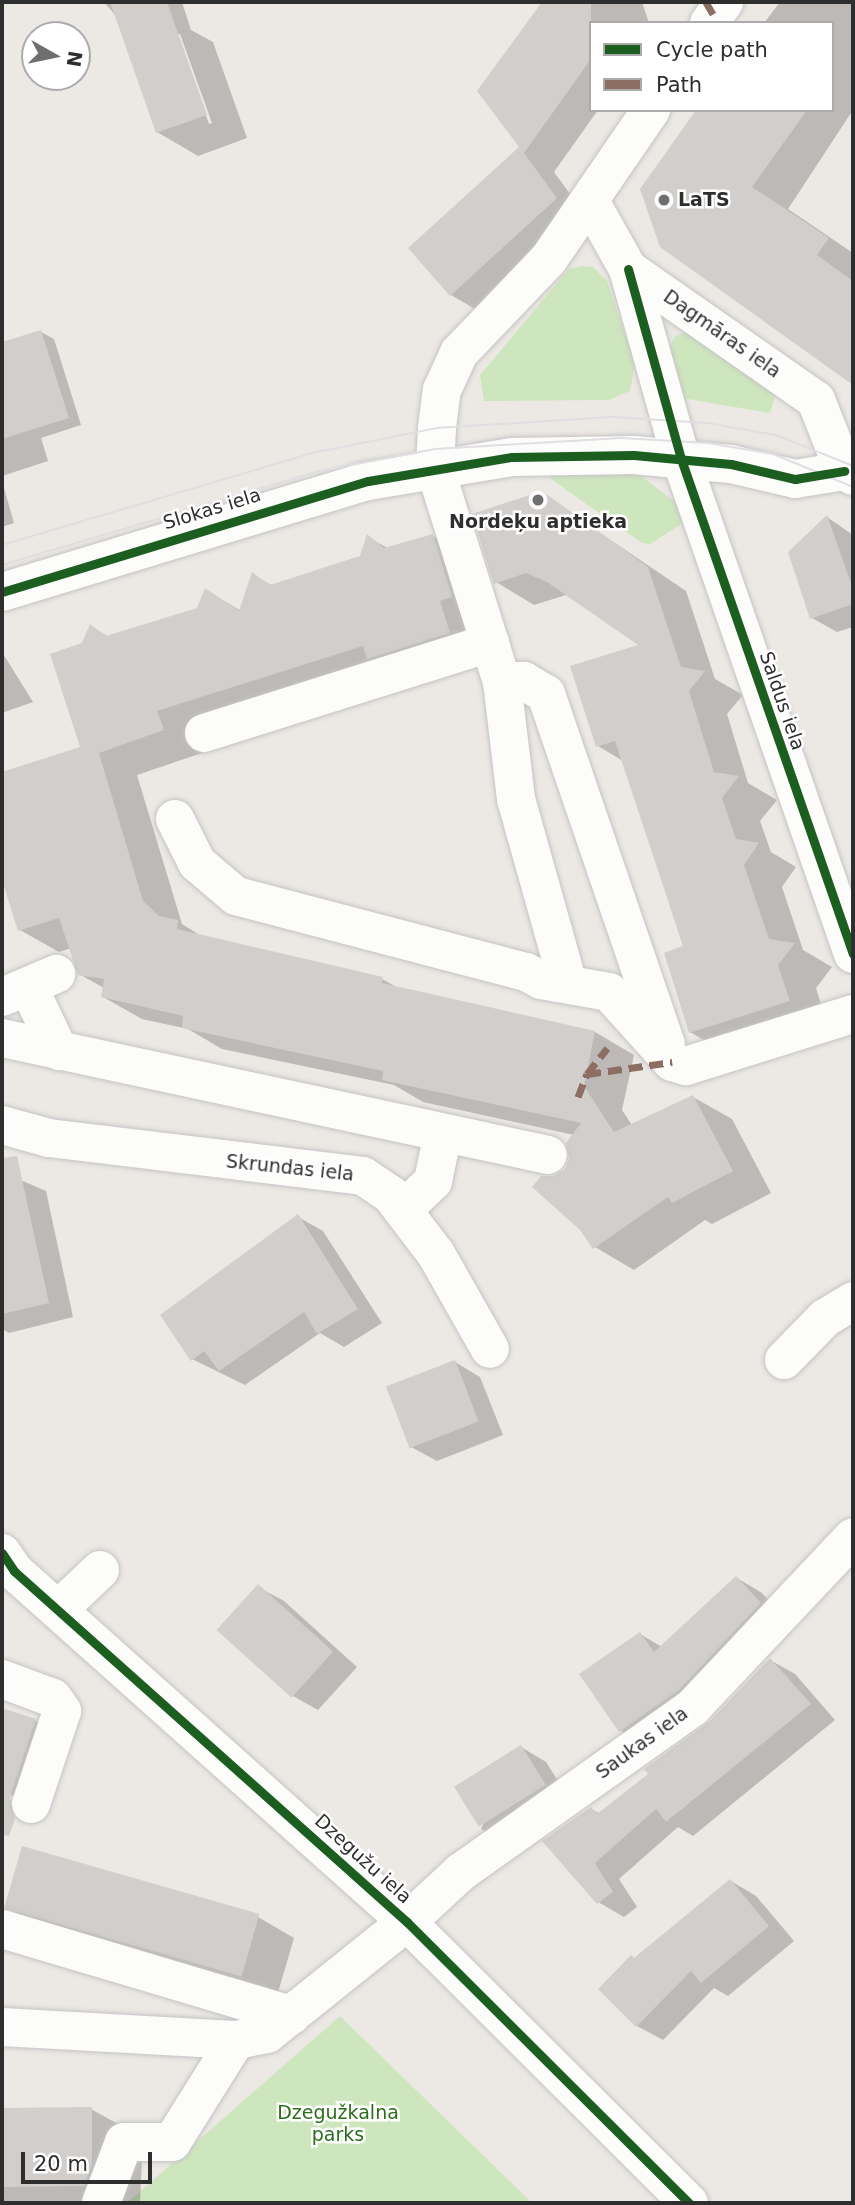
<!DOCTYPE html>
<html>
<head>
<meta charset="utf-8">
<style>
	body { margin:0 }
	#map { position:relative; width:855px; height:2205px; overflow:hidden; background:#ece8e4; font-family:"DejaVu Sans",sans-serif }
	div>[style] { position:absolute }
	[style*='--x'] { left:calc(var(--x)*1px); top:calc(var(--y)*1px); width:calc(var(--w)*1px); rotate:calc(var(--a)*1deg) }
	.green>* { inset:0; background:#cee6be }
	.shadow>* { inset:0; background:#0003 }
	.building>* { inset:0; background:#d1cecb; transform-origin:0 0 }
	.roads { filter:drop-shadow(0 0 2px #c5c4c5) drop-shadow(0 0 2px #c5c4c5) }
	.minor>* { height:38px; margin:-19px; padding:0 19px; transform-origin:19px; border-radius:19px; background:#fcfcfb }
	.tram>* { height:2px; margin:-1px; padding:0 1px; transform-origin:1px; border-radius:1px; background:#dfdfe1 }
	.quiet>* { height:7px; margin-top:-3.5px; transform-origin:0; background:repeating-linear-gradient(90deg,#8d6e63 0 14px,transparent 0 21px) }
	.cycleway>* { height:9px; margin:-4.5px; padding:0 4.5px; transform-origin:4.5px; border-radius:4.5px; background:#1b5e20 }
	.dots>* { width:19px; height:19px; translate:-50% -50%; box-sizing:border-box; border:4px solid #fff; border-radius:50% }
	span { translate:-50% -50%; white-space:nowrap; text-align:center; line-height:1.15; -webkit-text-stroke:5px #fff; paint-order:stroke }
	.poi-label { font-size:19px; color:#2e2e2e; font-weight:700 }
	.left { translate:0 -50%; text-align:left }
	.street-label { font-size:19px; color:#2e2e2e }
	.park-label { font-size:19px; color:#2c6e1b }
	.frame { position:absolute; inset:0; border:4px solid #2e2e2e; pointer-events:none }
	.legend { position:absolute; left:589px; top:21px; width:245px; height:91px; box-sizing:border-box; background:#fff; border:2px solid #ababab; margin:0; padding:9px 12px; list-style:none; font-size:21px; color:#2e2e2e }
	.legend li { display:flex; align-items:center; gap:14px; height:35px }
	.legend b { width:35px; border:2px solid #ababab }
	.north { position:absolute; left:21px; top:21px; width:70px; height:70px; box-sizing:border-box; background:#fff; border:2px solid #ababab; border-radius:50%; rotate:99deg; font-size:19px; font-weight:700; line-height:28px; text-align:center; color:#2e2e2e }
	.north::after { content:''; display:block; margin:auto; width:24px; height:32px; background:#706f6e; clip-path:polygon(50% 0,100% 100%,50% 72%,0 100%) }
	.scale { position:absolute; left:21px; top:2152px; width:131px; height:32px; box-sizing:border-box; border:4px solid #2e2e2e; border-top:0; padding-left:9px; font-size:21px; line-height:24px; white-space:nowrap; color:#2e2e2e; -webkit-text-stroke:5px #fff; paint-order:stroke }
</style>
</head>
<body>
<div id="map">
	<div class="green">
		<div style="clip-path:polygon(581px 266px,593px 267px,607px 281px,635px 364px,630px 391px,609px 400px,484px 401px,480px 375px,569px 269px)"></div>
		<div style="clip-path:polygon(691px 330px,777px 391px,770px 413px,682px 398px,669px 350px,674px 337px)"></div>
		<div style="clip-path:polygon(555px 467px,633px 470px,675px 502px,683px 523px,650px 544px,642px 543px,551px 479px)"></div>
		<div style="clip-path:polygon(340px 2016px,532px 2203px,127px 2203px)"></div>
	</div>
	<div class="shadow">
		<div style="clip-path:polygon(evenodd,104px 2px,182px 2px,191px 30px,213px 42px,247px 138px,198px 156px,157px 132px,116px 16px,104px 2px,177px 34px,180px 34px,212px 123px,209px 124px,177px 34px)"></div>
		<div style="clip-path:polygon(544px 2px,642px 2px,649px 23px,591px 23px,591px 110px,598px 110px,554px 172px,587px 217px,482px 313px,451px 295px,521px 147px,479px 91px)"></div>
		<div style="clip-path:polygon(780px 2px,853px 2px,853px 110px,788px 209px,853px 253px,853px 383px,661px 246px,700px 110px,832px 110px,832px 23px,764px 23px)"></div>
		<div style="clip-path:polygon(41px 332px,54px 339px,81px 425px,41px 438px,48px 461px,2px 476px,2px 344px)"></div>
		<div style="clip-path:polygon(2px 481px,14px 523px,2px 527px)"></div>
		<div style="clip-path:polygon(541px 493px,686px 591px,715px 679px,743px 695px,727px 714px,748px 783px,777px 800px,760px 821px,771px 852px,796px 867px,782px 887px,803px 950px,832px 967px,816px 988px,827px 1023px,729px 1054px,690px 1032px,686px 947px,623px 761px,598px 746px,642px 645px,566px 595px,534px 605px,496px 582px)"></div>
		<div style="clip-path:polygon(827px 517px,853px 535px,853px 627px,837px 632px,812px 618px)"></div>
		<div style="clip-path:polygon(433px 536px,472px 559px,489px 655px,195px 733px,202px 753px,137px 775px,182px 924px,203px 937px,382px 979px,400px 989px,595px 1032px,634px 1055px,622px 1110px,632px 1125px,693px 1097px,732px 1119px,771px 1193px,712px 1224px,705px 1220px,634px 1270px,595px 1247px,555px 1178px,566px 1170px,571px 1159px,574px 1135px,423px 1102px,394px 1085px,222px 1049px,188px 1029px,142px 1019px,103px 997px,104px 988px,79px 974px,71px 948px,59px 952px,20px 930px,2px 875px,2px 774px,82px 748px,84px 645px,91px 627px,109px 637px,198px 609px,206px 590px,241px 611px,253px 575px,273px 586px,362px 558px,368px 537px,389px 549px)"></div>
		<div style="clip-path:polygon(2px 652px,33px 702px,2px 713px)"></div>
		<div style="clip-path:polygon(2px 1172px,46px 1191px,73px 1317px,9px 1333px,2px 1329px)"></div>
		<div style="clip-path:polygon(298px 1217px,323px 1231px,382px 1323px,344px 1347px,320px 1333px,245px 1385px,192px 1359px)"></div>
		<div style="clip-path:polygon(455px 1362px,480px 1377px,503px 1435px,437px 1461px,411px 1447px)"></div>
		<div style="clip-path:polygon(737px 1578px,762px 1593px,785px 1618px,646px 1746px,621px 1731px,582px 1674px,640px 1634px,662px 1647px)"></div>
		<div style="clip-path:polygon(258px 1587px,284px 1601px,357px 1667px,318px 1710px,293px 1696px)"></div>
		<div style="clip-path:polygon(770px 1660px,795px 1674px,835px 1720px,693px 1836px,678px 1827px,619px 1879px,637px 1907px,624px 1917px,598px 1902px,545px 1842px,591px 1809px,600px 1814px,710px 1724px)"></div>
		<div style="clip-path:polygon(2px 1710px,36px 1721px,71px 1741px,49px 1807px,2px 1792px)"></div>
		<div style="clip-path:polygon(521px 1747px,546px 1762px,570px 1800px,507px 1843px,481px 1829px)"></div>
		<div style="clip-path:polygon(731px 1881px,756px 1896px,794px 1941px,728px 1996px,714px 1988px,663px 2040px,637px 2026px,635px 1960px)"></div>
		<div style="clip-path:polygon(6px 1907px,258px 1917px,294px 1938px,277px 1996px,41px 1927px)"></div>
		<div style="clip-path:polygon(91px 2109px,143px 2138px,140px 2203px,2px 2203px,2px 2110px)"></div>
	</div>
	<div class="building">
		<div style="clip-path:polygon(110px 2px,167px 2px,207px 115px,156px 133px)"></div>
		<div style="clip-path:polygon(542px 2px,591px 2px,591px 59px,524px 153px,557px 198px,450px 296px,408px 248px,519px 147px,477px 91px)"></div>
		<div style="clip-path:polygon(696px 110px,807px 110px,752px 187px,829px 238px,817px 255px,853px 281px,853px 385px,660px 247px,640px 189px)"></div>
		<div style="clip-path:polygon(41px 330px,69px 418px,2px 439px,2px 342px)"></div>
		<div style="clip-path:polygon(542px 491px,648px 567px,681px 667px,705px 671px,689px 691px,714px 772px,739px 776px,722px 798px,736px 839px,759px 843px,744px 865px,769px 939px,795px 943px,778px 965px,790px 1001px,689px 1033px,664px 953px,683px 946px,615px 741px,596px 747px,570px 666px,638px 645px,547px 582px,526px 573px,494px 584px,472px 514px)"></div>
		<div style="clip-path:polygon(827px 515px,853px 589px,853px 604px,810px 619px,788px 552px)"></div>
		<div style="clip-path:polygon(367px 534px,384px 548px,433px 534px,452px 597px,440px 601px,450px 633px,367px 659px,363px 646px,157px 711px,164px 730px,99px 753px,143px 901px,159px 916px,178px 920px,177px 929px,383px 977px,382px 983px,595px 1031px,584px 1086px,614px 1132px,693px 1095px,733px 1171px,672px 1203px,668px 1197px,593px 1249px,580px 1230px,532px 1187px,541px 1176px,554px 1176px,565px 1169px,569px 1159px,566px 1143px,581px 1123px,382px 1080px,383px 1071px,182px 1028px,183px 1016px,101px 997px,104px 979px,78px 975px,59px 918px,18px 931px,2px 880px,2px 772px,80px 747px,50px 654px,82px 643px,90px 624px,106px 636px,197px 608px,205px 588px,239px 611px,252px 572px,270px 585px,360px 556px)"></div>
		<div style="clip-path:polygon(17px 1156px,49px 1303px,2px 1314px,2px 1158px)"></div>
		<div style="clip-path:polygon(298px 1214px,358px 1309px,317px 1334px,304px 1312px,219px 1371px,204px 1351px,191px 1361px,160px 1315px)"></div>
		<div style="left:455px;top:1360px;width:66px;height:74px;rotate:69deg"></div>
		<div style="clip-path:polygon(736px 1576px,761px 1603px,679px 1690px,619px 1732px,579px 1674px,640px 1632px,654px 1652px)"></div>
		<div style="left:258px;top:1584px;width:101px;height:62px;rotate:42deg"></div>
		<div style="clip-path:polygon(770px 1658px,811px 1704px,666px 1822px,656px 1809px,595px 1863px,613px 1892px,597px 1904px,542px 1841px,591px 1807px,597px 1814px,648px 1774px,644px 1769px,709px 1722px)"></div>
		<div style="clip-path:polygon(2px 1708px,36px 1719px,10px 1797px,15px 1819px,9px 1836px,2px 1835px)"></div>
		<div style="left:521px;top:1745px;width:47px;height:79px;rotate:58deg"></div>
		<div style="left:22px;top:1846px;width:247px;height:65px;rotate:16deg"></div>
		<div style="clip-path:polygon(730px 1879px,769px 1926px,701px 1983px,691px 1971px,636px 2027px,598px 1989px,631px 1955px,634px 1958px)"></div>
		<div style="clip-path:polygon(92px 2107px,92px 2164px,84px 2186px,2px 2187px,2px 2108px)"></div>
	</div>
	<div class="roads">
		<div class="minor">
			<div style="--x:709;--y:23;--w:26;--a:-54"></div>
			<div style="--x:591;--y:203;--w:76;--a:60.7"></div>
			<div style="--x:628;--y:269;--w:229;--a:34.9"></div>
			<div style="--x:816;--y:400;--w:76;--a:68.5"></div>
			<div style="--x:844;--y:471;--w:10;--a:29"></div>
			<div style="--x:628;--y:269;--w:197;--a:74.4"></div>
			<div style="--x:681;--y:459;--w:524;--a:70.84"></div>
			<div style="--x:2;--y:592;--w:382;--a:-16.9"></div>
			<div style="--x:368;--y:481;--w:146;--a:-9.5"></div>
			<div style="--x:512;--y:457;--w:122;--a:-0.9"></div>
			<div style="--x:634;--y:455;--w:97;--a:5.3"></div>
			<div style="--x:731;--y:464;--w:66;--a:13.2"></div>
			<div style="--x:795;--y:479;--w:50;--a:-9.3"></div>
			<div style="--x:502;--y:682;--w:22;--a:-3"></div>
			<div style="--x:524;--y:681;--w:26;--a:31"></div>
			<div style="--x:546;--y:694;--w:370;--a:71.1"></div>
			<div style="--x:204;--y:733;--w:300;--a:-17.5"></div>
			<div style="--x:175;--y:819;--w:49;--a:63.4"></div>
			<div style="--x:197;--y:863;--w:51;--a:40.2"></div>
			<div style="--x:236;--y:896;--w:300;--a:14.7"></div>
			<div style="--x:526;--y:972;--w:17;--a:28"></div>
			<div style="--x:541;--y:980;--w:69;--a:10"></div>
			<div style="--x:609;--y:992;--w:94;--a:48"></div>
			<div style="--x:672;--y:1062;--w:15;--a:16"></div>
			<div style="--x:686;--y:1066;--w:175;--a:-17.3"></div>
			<div style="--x:568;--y:984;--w:192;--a:-105.7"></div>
			<div style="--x:516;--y:799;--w:118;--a:-96.8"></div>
			<div style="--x:502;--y:682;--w:224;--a:-107.4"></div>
			<div style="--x:435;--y:468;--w:40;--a:-87.1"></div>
			<div style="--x:437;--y:428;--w:38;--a:-83"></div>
			<div style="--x:442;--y:390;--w:41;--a:-65.3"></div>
			<div style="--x:459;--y:353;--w:129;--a:-46.3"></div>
			<div style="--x:548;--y:260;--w:182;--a:-55.5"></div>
			<div style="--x:29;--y:988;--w:70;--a:64.5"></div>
			<div style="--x:2;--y:997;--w:59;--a:-23.1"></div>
			<div style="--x:2;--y:1038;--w:558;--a:12.09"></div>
			<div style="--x:2;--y:1125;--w:49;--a:15.5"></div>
			<div style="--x:49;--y:1138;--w:316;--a:6.9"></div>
			<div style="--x:363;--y:1176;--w:34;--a:34"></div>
			<div style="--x:391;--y:1195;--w:74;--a:52.7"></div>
			<div style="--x:436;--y:1254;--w:109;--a:60.4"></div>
			<div style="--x:403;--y:1210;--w:42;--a:-44"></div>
			<div style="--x:433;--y:1181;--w:49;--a:-78.2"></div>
			<div style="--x:784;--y:1360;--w:59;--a:-45.7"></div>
			<div style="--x:825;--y:1318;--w:33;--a:-31"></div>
			<div style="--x:2;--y:1553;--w:22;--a:56"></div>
			<div style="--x:14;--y:1571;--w:527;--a:41.77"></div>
			<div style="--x:407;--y:1922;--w:398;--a:44.9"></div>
			<div style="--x:58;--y:1610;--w:58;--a:-43.6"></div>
			<div style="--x:2;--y:1679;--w:54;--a:20.4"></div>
			<div style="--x:53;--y:1698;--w:16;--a:55"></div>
			<div style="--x:62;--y:1711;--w:98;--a:108.4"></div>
			<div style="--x:2;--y:1929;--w:302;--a:16.6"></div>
			<div style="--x:2;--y:2027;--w:234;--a:3.2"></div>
			<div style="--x:236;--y:2040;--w:32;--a:-11"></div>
			<div style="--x:267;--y:2034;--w:179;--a:-38.7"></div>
			<div style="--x:407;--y:1922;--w:74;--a:-42.8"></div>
			<div style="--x:461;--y:1872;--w:285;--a:-35.4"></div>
			<div style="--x:693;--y:1707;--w:233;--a:-46.7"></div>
			<div style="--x:101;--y:2203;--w:65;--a:-69.3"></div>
			<div style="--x:124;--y:2142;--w:48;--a:0"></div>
			<div style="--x:172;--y:2142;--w:120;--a:-57.9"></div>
		</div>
	</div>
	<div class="tram">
		<div style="--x:2;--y:545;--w:323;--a:-16.5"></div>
		<div style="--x:312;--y:453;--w:127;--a:-11.3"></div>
		<div style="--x:437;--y:428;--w:175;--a:-3.6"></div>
		<div style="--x:612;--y:417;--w:95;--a:3.6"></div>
		<div style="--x:707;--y:423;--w:70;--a:9.9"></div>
		<div style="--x:776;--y:435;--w:83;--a:21.9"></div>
		<div style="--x:2;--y:565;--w:332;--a:-16.5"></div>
		<div style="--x:320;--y:471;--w:117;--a:-10.8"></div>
		<div style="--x:435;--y:449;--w:186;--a:-3.4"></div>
		<div style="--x:621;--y:438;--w:87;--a:3.3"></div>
		<div style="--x:708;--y:443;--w:66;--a:9.6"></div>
		<div style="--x:773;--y:454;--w:87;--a:22.4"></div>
	</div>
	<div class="quiet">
		<div style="--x:706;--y:2;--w:16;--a:60"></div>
		<div style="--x:587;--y:1074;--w:86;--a:-8"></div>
		<div style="--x:578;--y:1097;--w:25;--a:-69"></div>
		<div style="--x:587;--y:1074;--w:33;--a:-52"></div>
	</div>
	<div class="cycleway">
		<div style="--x:628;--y:269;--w:197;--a:74.4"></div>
		<div style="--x:681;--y:459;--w:524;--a:70.84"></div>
		<div style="--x:2;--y:592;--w:382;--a:-16.9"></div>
		<div style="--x:368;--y:481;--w:146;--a:-9.5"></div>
		<div style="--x:512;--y:457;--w:122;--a:-0.9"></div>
		<div style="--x:634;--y:455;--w:97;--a:5.3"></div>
		<div style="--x:731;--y:464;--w:66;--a:13.2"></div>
		<div style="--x:795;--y:479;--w:50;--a:-9.3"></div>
		<div style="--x:2;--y:1553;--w:22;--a:56"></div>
		<div style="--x:14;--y:1571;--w:527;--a:41.77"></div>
		<div style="--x:407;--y:1922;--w:398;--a:44.9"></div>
	</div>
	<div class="dots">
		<div style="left:664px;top:200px;background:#706f6e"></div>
		<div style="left:538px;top:500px;background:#706f6e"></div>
	</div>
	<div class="poi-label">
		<span class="left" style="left:678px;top:200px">LaTS</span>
		<span style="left:538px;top:522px">Nordeķu aptieka</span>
	</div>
	<div class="street-label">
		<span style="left:722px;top:334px;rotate:35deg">Dagmāras iela</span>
		<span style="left:212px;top:509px;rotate:-17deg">Slokas iela</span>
		<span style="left:782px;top:701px;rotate:71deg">Saldus iela</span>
		<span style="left:290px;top:1168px;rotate:6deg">Skrundas iela</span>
		<span style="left:642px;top:1743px;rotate:-36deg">Saukas iela</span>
		<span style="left:363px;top:1859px;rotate:42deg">Dzegužu iela</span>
	</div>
	<div class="park-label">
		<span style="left:338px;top:2124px">Dzegužkalna<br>parks</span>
	</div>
	<div class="frame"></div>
	<ul class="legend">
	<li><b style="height:9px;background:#1b5e20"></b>Cycle path</li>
	<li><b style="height:9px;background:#8d6e63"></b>Path</li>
	</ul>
	<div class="north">N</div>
	<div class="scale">20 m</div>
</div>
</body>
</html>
